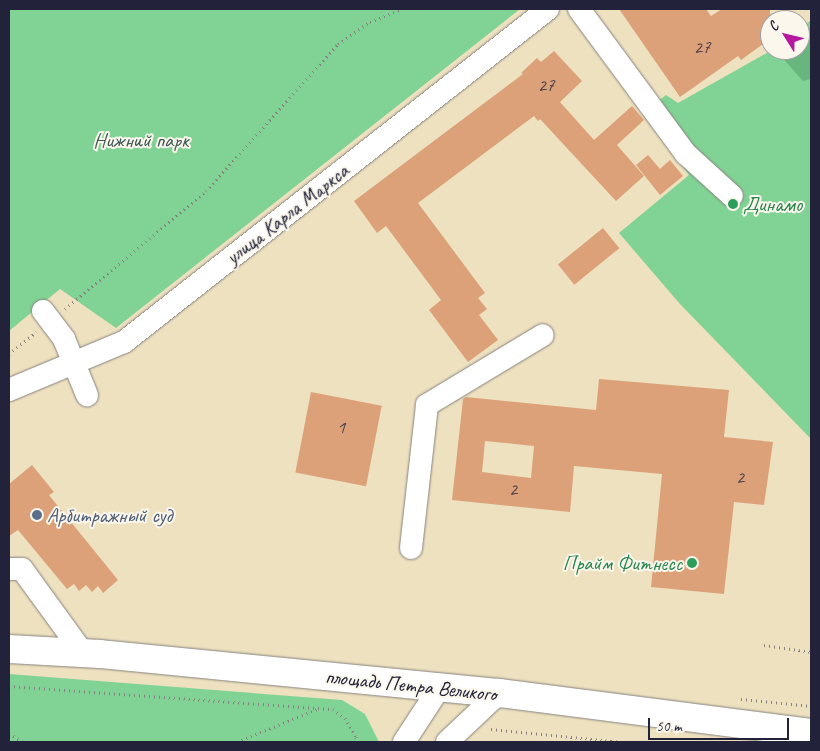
<!DOCTYPE html>
<html>
<head>
<meta charset="utf-8">
<style>
	body { margin:0 }
	#map { position:relative; width:820px; height:751px; overflow:hidden; background:#ede1c0; font-family:Caveat,sans-serif }
	div>[style] { position:absolute }
	[style*='--x'] { left:calc(var(--x)*1px); top:calc(var(--y)*1px); width:calc(var(--w)*1px); rotate:calc(var(--a)*1deg) }
	.green>* { inset:0; background:#80d394 }
	.forest>* { inset:0; background:#68b57e }
	.building>* { inset:0; background:#dca179; transform-origin:0 0 }
	.path>* { height:3px; margin-top:-1.5px; transform-origin:0; background:repeating-linear-gradient(90deg,#88827e 0 1px,transparent 0 5px) }
	.roads { filter:drop-shadow(0 0 1px #88827e) drop-shadow(0 0 1px #88827e) }
	.minor>* { height:22px; margin:-11px; padding:0 11px; transform-origin:11px; border-radius:11px; background:#fff }
	.major>* { height:28px; margin:-14px; padding:0 14px; transform-origin:14px; border-radius:14px; background:#fff }
	.dots>* { width:14px; height:14px; translate:-50% -50%; box-sizing:border-box; border:2px solid #fbf7ec; border-radius:50% }
	span { translate:-50% -50%; white-space:nowrap; text-align:center; line-height:1.15; -webkit-text-stroke:4px #fbf7ec; paint-order:stroke }
	.number-label { font-size:19px; color:#50424a }
	.number-label span { -webkit-text-stroke-width:0 }
	.park-label { font-size:21px; color:#3e5756 }
	.leisure-label { font-size:21px; color:#27864d }
	.left { translate:0 -50%; text-align:left }
	.right { translate:-100% -50%; text-align:right }
	.street-label { font-size:21px; color:#22223b }
	.service-label { font-size:21px; color:#4e5e75 }
	.frame { position:absolute; inset:0; border:10px solid #22223b; pointer-events:none }
	.north { position:absolute; left:760px; top:10px; width:50px; height:50px; box-sizing:border-box; background:#fbf7ec; border:1px solid #a4a2a5; border-radius:50%; rotate:306deg; font-size:14px; font-weight:700; line-height:20px; text-align:center; color:#22223b }
	.north::after { content:''; display:block; margin:auto; width:18px; height:22px; background:#b5179e; clip-path:polygon(50% 0,100% 100%,50% 72%,0 100%) }
	.scale { position:absolute; left:648px; top:718px; width:141px; height:22px; box-sizing:border-box; border:2px solid #22223b; border-top:0; padding-left:6px; font-size:15px; line-height:18px; white-space:nowrap; color:#22223b; -webkit-text-stroke:4px #fbf7ec; paint-order:stroke }
</style>
</head>
<body>
<div id="map">
	<div class="green">
		<div style="clip-path:polygon(9px 9px,520px 9px,116px 328px,60px 289px,9px 331px)"></div>
		<div style="clip-path:polygon(811px 20px,811px 439px,680px 304px,619px 233px,689px 175px,642px 114px,666px 95px,678px 103px,772px 50px,800px 50px,800px 29px)"></div>
		<div style="clip-path:polygon(9px 674px,342px 700px,365px 714px,379px 742px,9px 742px)"></div>
	</div>
	<div class="forest">
		<div style="clip-path:polygon(811px 26px,811px 79px,803px 81px,779px 54px,784px 50px,800px 50px,800px 36px)"></div>
	</div>
	<div class="building">
		<div style="clip-path:polygon(619px 9px,706px 9px,711px 16px,722px 9px,770px 9px,770px 39px,741px 60px,738px 56px,680px 97px)"></div>
		<div style="clip-path:polygon(554px 51px,582px 81px,560px 102px,594px 140px,632px 106px,644px 120px,617px 145px,644px 176px,616px 201px,540px 119px,538px 121px,534px 116px,418px 203px,485px 293px,478px 298px,487px 309px,479px 315px,498px 340px,468px 362px,429px 310px,441px 300px,386px 226px,377px 233px,354px 201px,523px 74px,521px 73px,537px 58px,541px 62px)"></div>
		<div style="clip-path:polygon(648px 155px,660px 169px,670px 160px,683px 176px,660px 195px,636px 165px)"></div>
		<div style="left:603px;top:228px;width:26px;height:58px;rotate:51deg"></div>
		<div style="clip-path:polygon(evenodd,599px 379px,729px 390px,724px 437px,773px 442px,764px 505px,734px 502px,724px 594px,651px 587px,662px 474px,574px 466px,570px 512px,452px 500px,463px 399px,466px 397px,596px 410px,599px 379px,485px 441px,534px 446px,531px 478px,482px 472px,485px 441px)"></div>
		<div style="left:311px;top:392px;width:72px;height:82px;rotate:11deg"></div>
		<div style="clip-path:polygon(32px 465px,54px 492px,49px 495px,118px 580px,103px 593px,98px 586px,92px 592px,86px 585px,79px 591px,74px 584px,67px 589px,18px 530px,9px 536px,9px 484px)"></div>
	</div>
	<div class="path">
		<div style="--x:65;--y:309;--w:184;--a:-39.9"></div>
		<div style="--x:206;--y:191;--w:198;--a:-48.1"></div>
		<div style="--x:338;--y:44;--w:39;--a:-35"></div>
		<div style="--x:370;--y:22;--w:35;--a:-22"></div>
		<div style="--x:9;--y:354;--w:35;--a:-39"></div>
		<div style="--x:764;--y:645;--w:48;--a:8.5"></div>
		<div style="--x:9;--y:686;--w:325;--a:4.1"></div>
		<div style="--x:333;--y:709;--w:15;--a:37"></div>
		<div style="--x:345;--y:718;--w:22;--a:60"></div>
		<div style="--x:356;--y:737;--w:5;--a:79"></div>
		<div style="--x:741;--y:699;--w:70;--a:5.7"></div>
		<div style="--x:491;--y:729;--w:132;--a:5.7"></div>
		<div style="--x:9;--y:733;--w:17;--a:33"></div>
		<div style="--x:237;--y:742;--w:87;--a:-22.4"></div>
	</div>
	<div class="roads">
		<div class="minor">
			<div style="--x:579;--y:9;--w:180;--a:53.6"></div>
			<div style="--x:686;--y:154;--w:62;--a:42.4"></div>
			<div style="--x:43;--y:311;--w:35;--a:53"></div>
			<div style="--x:64;--y:339;--w:61;--a:67.7"></div>
			<div style="--x:9;--y:390;--w:125;--a:-22.7"></div>
			<div style="--x:124;--y:342;--w:539;--a:-38.15"></div>
			<div style="--x:411;--y:548;--w:144;--a:-83.6"></div>
			<div style="--x:427;--y:405;--w:135;--a:-31.1"></div>
			<div style="--x:9;--y:569;--w:13;--a:0"></div>
			<div style="--x:22;--y:569;--w:104;--a:54"></div>
			<div style="--x:404;--y:742;--w:66;--a:-56.8"></div>
			<div style="--x:447;--y:742;--w:71;--a:-43.3"></div>
		</div>
		<div class="major">
			<div style="--x:9;--y:649;--w:91;--a:3.1"></div>
			<div style="--x:100;--y:654;--w:401;--a:5.6"></div>
			<div style="--x:499;--y:693;--w:315;--a:7.3"></div>
		</div>
	</div>
	<div class="dots">
		<div style="left:733px;top:204px;background:#2e9e5b"></div>
		<div style="left:37px;top:515px;background:#5c6f8a"></div>
		<div style="left:692px;top:563px;background:#2e9e5b"></div>
	</div>
	<div class="number-label">
		<span style="left:702px;top:48px">27</span>
		<span style="left:546px;top:86px">27</span>
		<span style="left:341px;top:428px">1</span>
		<span style="left:740px;top:478px">2</span>
		<span style="left:513px;top:490px">2</span>
	</div>
	<div class="park-label">
		<span style="left:141px;top:140px">Нижний парк</span>
	</div>
	<div class="leisure-label">
		<span class="left" style="left:743px;top:204px">Динамо</span>
		<span class="right" style="left:682px;top:563px">Прайм Фитнесс</span>
	</div>
	<div class="street-label">
		<span style="left:287px;top:214px;rotate:-38deg">улица Карла Маркса</span>
		<span style="left:411px;top:685px;rotate:6deg">площадь Петра Великого</span>
	</div>
	<div class="service-label">
		<span class="left" style="left:47px;top:515px">Арбитражный суд</span>
	</div>
	<div class="frame"></div>
	<div class="north">С</div>
	<div class="scale">50 m</div>
</div>
</body>
</html>
